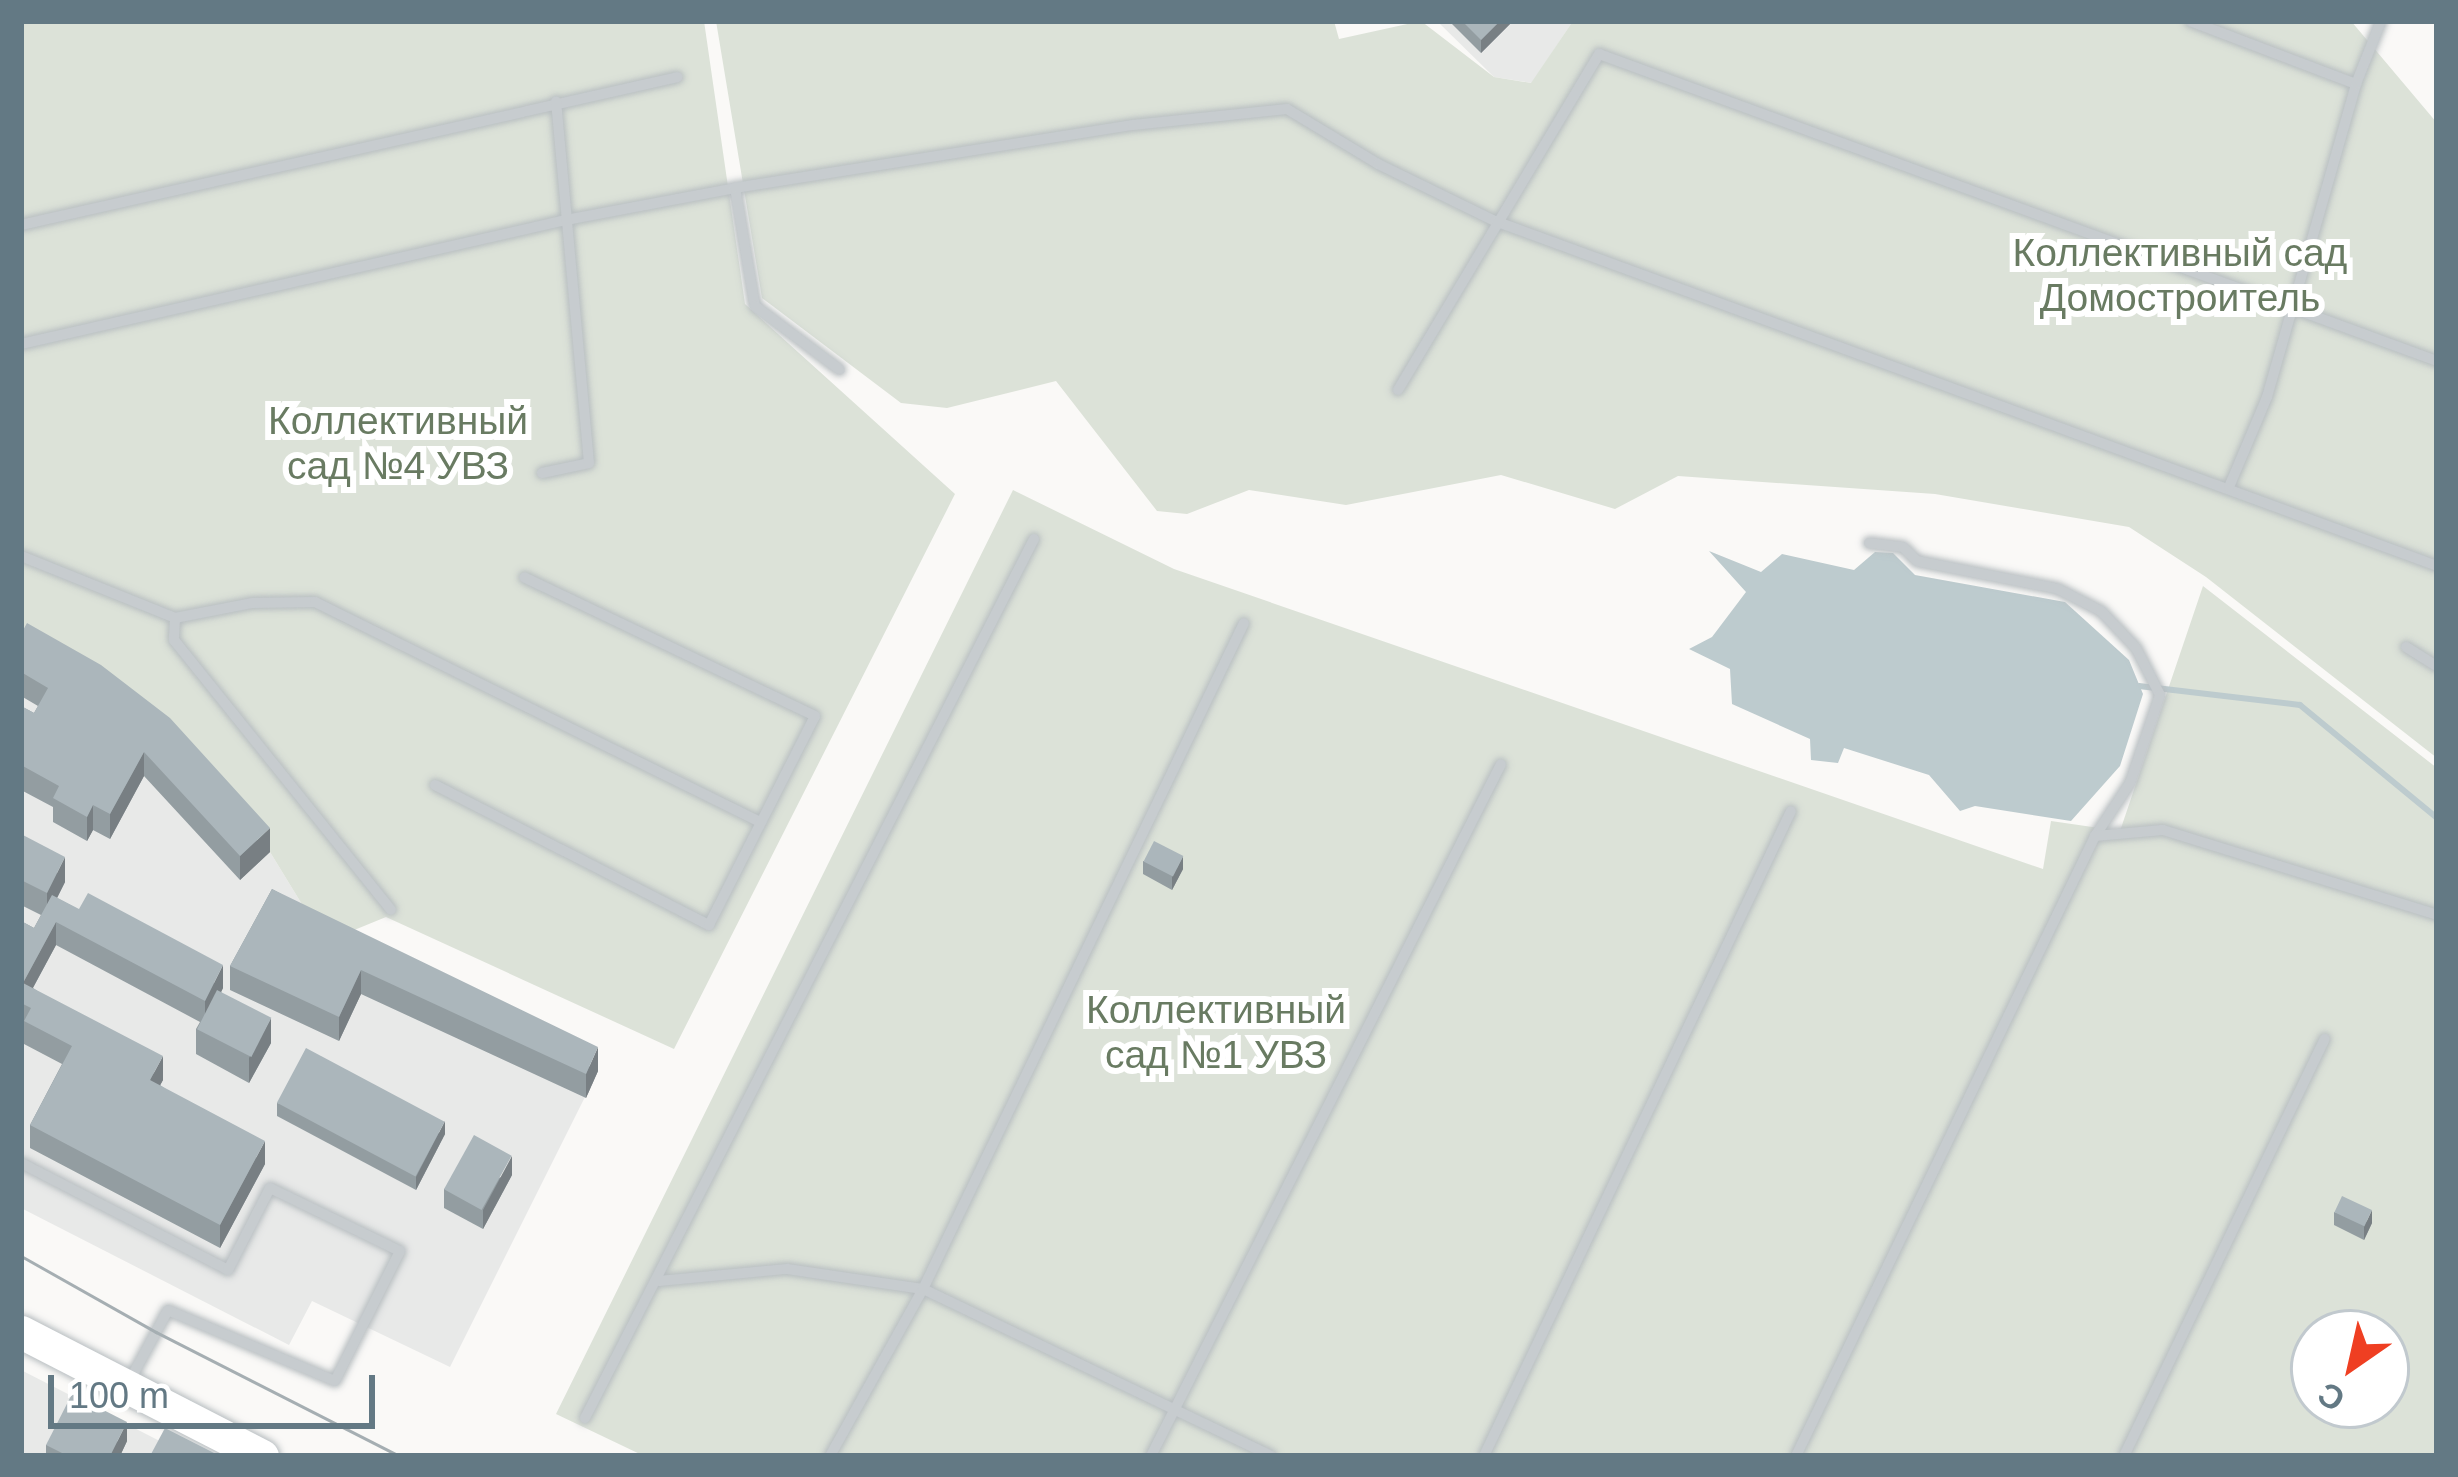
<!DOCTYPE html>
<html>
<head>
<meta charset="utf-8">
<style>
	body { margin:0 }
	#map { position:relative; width:2458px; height:1477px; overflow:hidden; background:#faf9f7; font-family:Arial,sans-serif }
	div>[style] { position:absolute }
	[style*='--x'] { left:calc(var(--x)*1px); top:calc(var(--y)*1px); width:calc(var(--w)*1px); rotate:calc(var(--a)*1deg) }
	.built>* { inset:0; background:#e8e9e8 }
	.green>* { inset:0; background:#dce2d8 }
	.water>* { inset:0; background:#bdcbce }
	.stream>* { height:6px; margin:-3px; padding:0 3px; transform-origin:3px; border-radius:3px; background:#bdcbce }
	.roads { filter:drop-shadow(0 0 3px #b8bec1) drop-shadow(0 0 3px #b8bec1) }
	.lane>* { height:10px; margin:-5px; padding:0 5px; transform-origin:5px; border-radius:5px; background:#c7cccf }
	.primary>* { height:33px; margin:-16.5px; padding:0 16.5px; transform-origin:16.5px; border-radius:16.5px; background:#fff }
	.tram>* { height:3px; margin:-1.5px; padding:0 1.5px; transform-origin:1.5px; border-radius:1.5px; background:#a5aeb2 }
	.wall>* { inset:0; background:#939da1 }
	.shaded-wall>* { inset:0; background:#787f83 }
	.building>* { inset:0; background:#abb6bb; transform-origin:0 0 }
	span { translate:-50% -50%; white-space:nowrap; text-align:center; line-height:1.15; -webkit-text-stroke:12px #fff; paint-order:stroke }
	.park-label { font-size:39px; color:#697b62 }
	.frame { position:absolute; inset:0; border:24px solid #637984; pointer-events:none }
	.north { position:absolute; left:2290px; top:1309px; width:120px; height:120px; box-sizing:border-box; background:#fff; border:3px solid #c1c9ce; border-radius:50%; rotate:214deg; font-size:33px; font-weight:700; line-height:48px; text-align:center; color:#637984 }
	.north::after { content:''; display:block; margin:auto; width:42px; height:54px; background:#ef3f22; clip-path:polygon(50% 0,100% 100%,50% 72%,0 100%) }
	.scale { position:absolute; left:48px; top:1375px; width:327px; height:54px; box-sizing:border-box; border:6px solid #637984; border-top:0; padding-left:15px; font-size:36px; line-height:42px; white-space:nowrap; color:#637984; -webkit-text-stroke:9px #fff; paint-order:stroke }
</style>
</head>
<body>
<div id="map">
	<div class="built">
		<div style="clip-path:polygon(1437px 21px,1573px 21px,1532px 83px,1494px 77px)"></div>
		<div style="clip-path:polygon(21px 644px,270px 852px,325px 942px,598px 1071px,450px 1367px,312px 1301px,289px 1345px,21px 1208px)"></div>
		<div style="clip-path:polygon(21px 1370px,189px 1456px,21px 1456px)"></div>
	</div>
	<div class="green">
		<div style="clip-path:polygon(24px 21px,704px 21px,745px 304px,955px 494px,674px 1049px,386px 917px,325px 942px,270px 852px,21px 644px)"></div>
		<div style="clip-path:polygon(716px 21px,1334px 21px,1339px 39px,1421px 21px,1494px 77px,1531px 83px,1573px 21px,2351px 21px,2437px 123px,2437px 758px,2206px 577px,2129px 527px,1935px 494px,1678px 476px,1615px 509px,1501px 475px,1346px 505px,1249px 490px,1187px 514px,1157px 511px,1056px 381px,947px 408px,901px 403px,762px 298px)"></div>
		<div style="clip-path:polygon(evenodd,1013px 490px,1174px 569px,2043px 869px,2051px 821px,2120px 831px,2203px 586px,2437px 768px,2437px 1456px,644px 1456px,556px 1414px,1013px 490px,2314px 1333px,2386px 1333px,2386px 1405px,2314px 1405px,2314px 1333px)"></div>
	</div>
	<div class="water">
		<div style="clip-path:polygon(1709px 551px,1761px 572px,1782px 554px,1854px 570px,1875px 552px,1893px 553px,1915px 575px,2065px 602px,2129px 660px,2143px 694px,2120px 766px,2071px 821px,1975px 806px,1960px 811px,1929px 775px,1844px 748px,1838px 763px,1811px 760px,1810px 739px,1732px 704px,1730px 669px,1689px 649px,1712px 637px,1746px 592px)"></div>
	</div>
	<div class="stream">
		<div style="--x:2139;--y:686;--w:162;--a:6.7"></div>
		<div style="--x:2300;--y:705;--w:178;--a:39.5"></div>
	</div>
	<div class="roads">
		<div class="lane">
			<div style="--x:2190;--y:21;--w:178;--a:20.8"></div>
			<div style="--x:735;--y:188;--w:120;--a:80.4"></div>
			<div style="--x:755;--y:306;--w:106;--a:37"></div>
			<div style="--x:21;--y:225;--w:673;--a:-12.69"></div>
			<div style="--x:21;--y:344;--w:559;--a:-12.82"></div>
			<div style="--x:566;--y:220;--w:172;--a:-10.7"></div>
			<div style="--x:735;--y:188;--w:403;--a:-9"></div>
			<div style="--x:1133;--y:125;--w:155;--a:-5.9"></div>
			<div style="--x:1287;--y:109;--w:106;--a:31.1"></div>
			<div style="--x:1378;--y:164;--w:130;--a:26"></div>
			<div style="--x:1495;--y:221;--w:1003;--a:20.11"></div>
			<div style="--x:1398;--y:390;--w:392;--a:-59.1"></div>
			<div style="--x:1599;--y:54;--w:892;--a:20.12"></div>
			<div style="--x:542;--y:473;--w:48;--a:-12"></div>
			<div style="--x:589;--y:463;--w:363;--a:-95.2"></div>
			<div style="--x:2229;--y:487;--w:98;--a:-67.1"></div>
			<div style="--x:2267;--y:397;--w:325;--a:-74.1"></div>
			<div style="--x:2356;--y:84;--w:68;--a:-68.4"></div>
			<div style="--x:1869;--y:543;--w:34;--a:7"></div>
			<div style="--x:1903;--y:547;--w:20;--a:45"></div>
			<div style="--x:1917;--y:561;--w:144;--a:11.2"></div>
			<div style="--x:2058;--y:589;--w:48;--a:27.1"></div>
			<div style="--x:2101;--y:611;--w:51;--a:46.6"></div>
			<div style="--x:2136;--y:648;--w:53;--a:62.9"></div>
			<div style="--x:2160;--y:695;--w:93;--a:108.8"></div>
			<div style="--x:2130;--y:783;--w:64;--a:123.4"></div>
			<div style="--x:21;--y:556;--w:166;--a:21.9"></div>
			<div style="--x:175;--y:618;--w:22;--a:93"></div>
			<div style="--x:174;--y:640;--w:346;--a:51.2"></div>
			<div style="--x:175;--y:618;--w:78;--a:-11"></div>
			<div style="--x:252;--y:603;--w:63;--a:-0.9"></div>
			<div style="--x:315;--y:602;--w:497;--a:26.3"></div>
			<div style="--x:2406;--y:647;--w:36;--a:32"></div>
			<div style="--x:435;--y:785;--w:308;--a:27.1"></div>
			<div style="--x:709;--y:925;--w:234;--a:-63.1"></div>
			<div style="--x:815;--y:716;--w:322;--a:-154.5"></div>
			<div style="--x:21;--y:1163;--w:233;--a:27.3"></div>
			<div style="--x:228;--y:1270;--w:92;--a:-62.9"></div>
			<div style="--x:270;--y:1188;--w:144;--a:25.9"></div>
			<div style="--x:400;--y:1251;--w:145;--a:116.6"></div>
			<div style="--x:335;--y:1381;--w:181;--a:-157"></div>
			<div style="--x:168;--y:1310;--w:80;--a:118.5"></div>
			<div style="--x:659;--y:1281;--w:129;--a:-5.4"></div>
			<div style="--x:787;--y:1269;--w:137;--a:8.4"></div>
			<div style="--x:923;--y:1289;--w:386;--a:25.6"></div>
			<div style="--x:585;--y:1418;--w:987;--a:-62.94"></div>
			<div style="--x:830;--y:1456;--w:191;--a:-60.9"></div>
			<div style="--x:923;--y:1289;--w:739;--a:-64.27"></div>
			<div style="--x:1151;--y:1456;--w:775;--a:-63.17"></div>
			<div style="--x:1484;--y:1456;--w:714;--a:-64.55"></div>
			<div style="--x:1796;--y:1456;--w:688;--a:-64.25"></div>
			<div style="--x:2095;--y:836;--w:68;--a:-5"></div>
			<div style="--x:2163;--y:830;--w:287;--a:17.2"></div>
			<div style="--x:2124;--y:1456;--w:463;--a:-64.3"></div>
		</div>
		<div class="primary">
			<div style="--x:21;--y:1332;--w:271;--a:27.2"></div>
		</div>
	</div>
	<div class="tram">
		<div style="--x:21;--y:1256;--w:155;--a:29.4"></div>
		<div style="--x:156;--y:1332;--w:273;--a:27"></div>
	</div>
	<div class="wall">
		<div style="clip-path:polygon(1449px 21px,1513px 21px,1481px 53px)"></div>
		<div style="clip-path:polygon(21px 634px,270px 852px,240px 880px,144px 776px,110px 839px,93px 830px,87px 841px,53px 822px,53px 807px,21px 790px,21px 706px,34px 713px,38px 706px,21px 696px)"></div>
		<div style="clip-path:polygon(21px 834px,65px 882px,57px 898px,223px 988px,221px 992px,271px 1043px,249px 1083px,196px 1054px,196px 1029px,200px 1022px,56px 945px,33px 988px,163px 1080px,160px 1085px,265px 1164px,220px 1248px,30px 1148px,30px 1125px,62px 1064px,24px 1044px,24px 1028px,21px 1026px,21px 921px,34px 928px,41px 915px,21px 905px)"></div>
		<div style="clip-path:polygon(1143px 861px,1183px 869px,1172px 890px,1143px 874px)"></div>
		<div style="clip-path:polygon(272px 889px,598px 1071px,586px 1098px,361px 994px,339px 1041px,230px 990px,230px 966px)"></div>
		<div style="clip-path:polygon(277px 1103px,445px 1134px,416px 1190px,277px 1116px)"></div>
		<div style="clip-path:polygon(512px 1175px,483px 1229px,444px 1208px,444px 1189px)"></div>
		<div style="clip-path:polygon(2334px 1212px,2372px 1223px,2364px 1240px,2334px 1225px)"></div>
		<div style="clip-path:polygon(127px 1441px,120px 1456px,46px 1456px,46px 1445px)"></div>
	</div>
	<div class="shaded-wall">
		<div style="clip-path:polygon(1500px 21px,1513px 21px,1481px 53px,1481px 40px)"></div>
		<div style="clip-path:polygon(144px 752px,144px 776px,110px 839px,110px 814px)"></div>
		<div style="clip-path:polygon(93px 805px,93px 830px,87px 841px,87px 817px)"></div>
		<div style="clip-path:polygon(270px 828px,270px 852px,240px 880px,240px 856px)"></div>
		<div style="clip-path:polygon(1183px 856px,1183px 869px,1172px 890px,1172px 877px)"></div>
		<div style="clip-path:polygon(65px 857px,65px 882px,47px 918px,47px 893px)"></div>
		<div style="clip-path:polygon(56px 922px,56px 945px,23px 1006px,23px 983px)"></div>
		<div style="clip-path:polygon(223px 965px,223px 988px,205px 1025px,205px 1001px)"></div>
		<div style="clip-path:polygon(361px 970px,361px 994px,339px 1041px,339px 1017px)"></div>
		<div style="clip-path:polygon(271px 1018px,271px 1043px,249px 1083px,249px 1058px)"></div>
		<div style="clip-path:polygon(598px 1047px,598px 1071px,586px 1098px,586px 1074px)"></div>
		<div style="clip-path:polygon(163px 1056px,163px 1080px,150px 1104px,150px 1080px)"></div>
		<div style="clip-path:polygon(445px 1121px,445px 1134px,416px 1190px,416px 1177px)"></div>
		<div style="clip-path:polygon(265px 1141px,265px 1164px,220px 1248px,220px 1225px)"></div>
		<div style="clip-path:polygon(512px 1156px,512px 1175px,483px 1229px,483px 1210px)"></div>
		<div style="clip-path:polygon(2372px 1210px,2372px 1223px,2364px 1240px,2364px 1227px)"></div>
		<div style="clip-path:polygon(127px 1422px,127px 1441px,120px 1456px,110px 1456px)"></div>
	</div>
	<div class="building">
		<div style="clip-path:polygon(1462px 21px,1500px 21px,1481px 40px)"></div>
		<div style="clip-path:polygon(27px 623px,101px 665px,170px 718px,270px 828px,240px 856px,144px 752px,110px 814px,93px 805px,87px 817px,53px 798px,59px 786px,21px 765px,21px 706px,34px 713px,48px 688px,21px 672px,21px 634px)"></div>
		<div style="clip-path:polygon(21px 834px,65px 857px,47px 893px,21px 880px)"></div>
		<div style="left:1154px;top:841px;width:33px;height:23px;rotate:27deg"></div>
		<div style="clip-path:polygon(272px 889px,598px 1047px,586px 1074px,361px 970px,339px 1017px,230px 966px)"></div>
		<div style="clip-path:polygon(88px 893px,223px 965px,205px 1001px,56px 922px,23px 983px,163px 1056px,150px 1080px,265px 1141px,220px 1225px,30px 1125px,72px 1046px,24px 1021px,31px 1008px,21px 1003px,21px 921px,34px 928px,52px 895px,79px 909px)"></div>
		<div style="left:217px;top:990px;width:61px;height:44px;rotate:27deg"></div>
		<div style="left:306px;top:1048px;width:157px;height:62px;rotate:28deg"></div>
		<div style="left:474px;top:1135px;width:43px;height:62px;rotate:29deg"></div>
		<div style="left:2342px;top:1196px;width:33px;height:18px;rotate:25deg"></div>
		<div style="clip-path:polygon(72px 1394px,127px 1422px,110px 1456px,68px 1456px,46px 1445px)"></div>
		<div style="clip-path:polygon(165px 1428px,220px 1456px,150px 1456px)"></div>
	</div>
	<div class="park-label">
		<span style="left:2180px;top:276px">Коллективный сад<br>Домостроитель</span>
		<span style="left:398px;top:444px">Коллективный<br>сад №4 УВЗ</span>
		<span style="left:1216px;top:1033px">Коллективный<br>сад №1 УВЗ</span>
	</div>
	<div class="frame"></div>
	<div class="north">С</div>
	<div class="scale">100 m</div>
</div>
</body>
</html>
